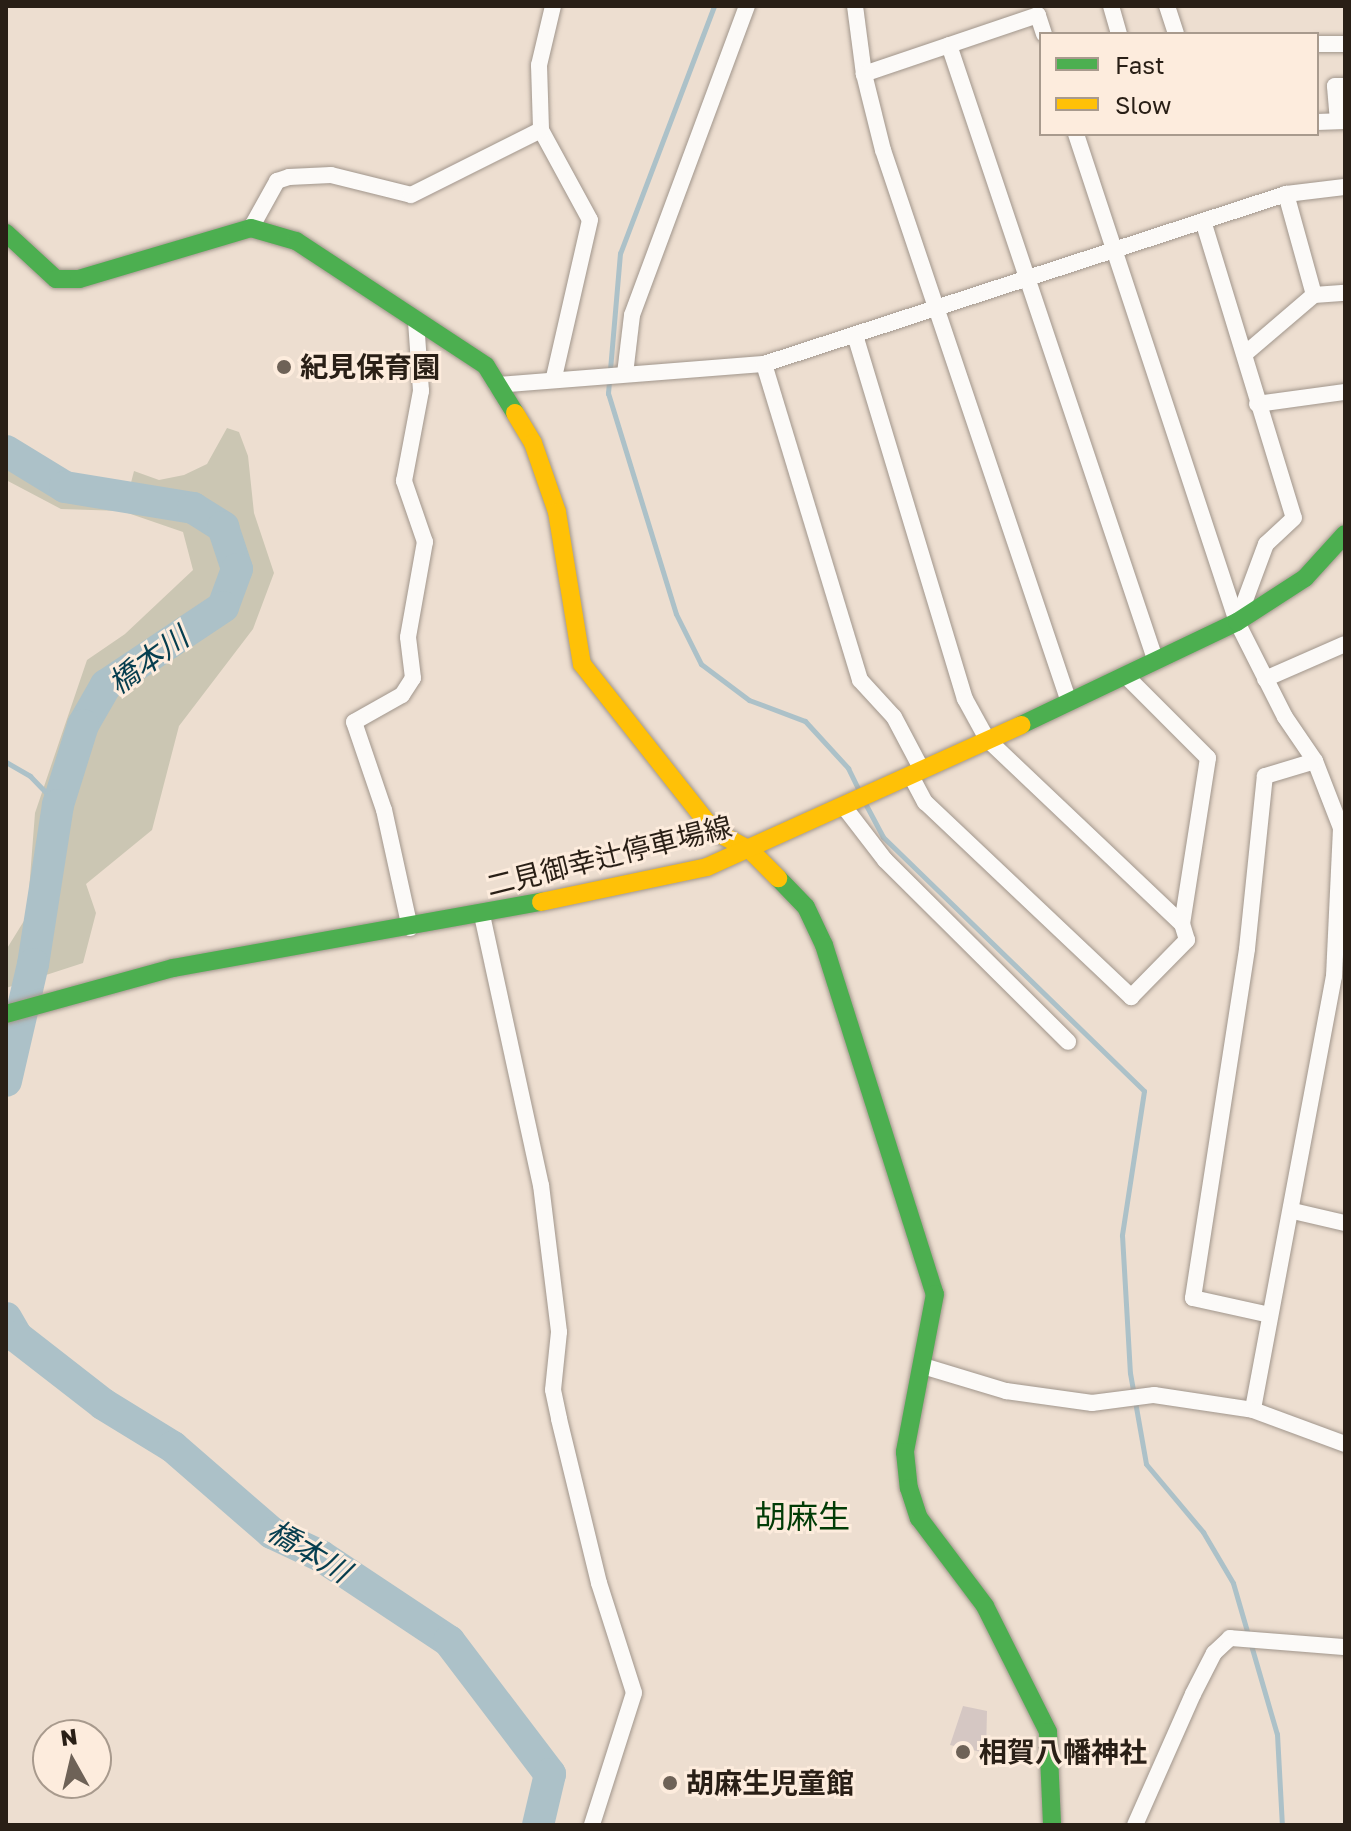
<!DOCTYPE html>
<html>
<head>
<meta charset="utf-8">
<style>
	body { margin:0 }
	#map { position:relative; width:1351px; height:1831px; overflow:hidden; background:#edded0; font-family:"Golos Text","Noto Sans JP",sans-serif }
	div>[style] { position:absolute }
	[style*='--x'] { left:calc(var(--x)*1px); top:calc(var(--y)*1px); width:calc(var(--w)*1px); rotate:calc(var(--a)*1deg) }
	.green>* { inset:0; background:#cbc6b3 }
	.stream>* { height:5px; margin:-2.5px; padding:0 2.5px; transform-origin:2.5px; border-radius:2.5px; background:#acc1c8 }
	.river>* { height:32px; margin:-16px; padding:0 16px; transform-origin:16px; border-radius:16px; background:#acc1c8 }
	.building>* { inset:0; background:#d5c7c3 }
	.roads { filter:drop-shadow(0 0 2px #a1968c) drop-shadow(0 0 2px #a1968c) }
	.street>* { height:16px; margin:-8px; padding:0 8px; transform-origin:8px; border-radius:8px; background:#fcfaf8 }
	.fast>* { height:18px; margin:-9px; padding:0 9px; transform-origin:9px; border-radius:9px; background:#4caf50 }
	.slow>* { height:18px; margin:-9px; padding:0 9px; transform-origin:9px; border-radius:9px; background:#ffc107 }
	.dots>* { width:22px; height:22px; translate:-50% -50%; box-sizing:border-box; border:4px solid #fdecdd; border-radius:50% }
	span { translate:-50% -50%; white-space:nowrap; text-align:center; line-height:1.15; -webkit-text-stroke:6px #fdecdd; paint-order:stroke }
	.poi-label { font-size:28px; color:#291f16; font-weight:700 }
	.left { translate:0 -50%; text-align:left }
	.street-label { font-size:28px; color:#291f16 }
	.water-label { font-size:30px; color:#063e4f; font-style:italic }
	.quarter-label { font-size:32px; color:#013c06 }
	.frame { position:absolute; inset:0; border:8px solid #291f16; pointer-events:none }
	.legend { position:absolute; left:1039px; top:32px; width:280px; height:104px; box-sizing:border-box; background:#fdecdd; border:2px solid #a89a8d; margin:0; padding:10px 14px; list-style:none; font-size:24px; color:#291f16 }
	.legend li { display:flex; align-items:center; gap:16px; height:40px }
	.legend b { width:40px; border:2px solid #a89a8d }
	.north { position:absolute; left:32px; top:1719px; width:80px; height:80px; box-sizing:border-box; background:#fdecdd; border:2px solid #a89a8d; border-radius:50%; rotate:352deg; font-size:22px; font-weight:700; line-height:32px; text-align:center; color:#291f16 }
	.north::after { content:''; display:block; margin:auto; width:28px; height:36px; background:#6e6257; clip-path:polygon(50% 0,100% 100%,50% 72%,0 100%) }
</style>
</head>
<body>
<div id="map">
	<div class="green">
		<div style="clip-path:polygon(227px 428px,239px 432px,248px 456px,254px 513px,274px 573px,253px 629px,179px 726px,152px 830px,86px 884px,96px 913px,83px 963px,6px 988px,6px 950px,27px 916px,35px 813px,87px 660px,125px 634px,193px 570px,183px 532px,122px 511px,61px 509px,6px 480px,6px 465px,37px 483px,125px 506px,134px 471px,159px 480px,184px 475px,207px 464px)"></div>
	</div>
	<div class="stream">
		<div style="--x:714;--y:6;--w:264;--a:110.8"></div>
		<div style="--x:620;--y:253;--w:141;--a:94.9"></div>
		<div style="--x:608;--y:393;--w:231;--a:72.9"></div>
		<div style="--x:676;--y:614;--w:56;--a:63.4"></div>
		<div style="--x:701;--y:664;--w:60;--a:36.9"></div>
		<div style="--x:749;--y:700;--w:60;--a:20.6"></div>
		<div style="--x:805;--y:721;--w:64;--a:47.5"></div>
		<div style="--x:848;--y:768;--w:28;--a:64"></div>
		<div style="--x:6;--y:762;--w:28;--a:30"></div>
		<div style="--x:30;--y:776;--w:40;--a:46"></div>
		<div style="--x:866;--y:805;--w:36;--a:62"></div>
		<div style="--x:883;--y:837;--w:364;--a:44.2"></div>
		<div style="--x:1144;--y:1091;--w:146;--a:98.7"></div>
		<div style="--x:1122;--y:1235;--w:138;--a:86.7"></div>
		<div style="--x:1130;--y:1373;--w:92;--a:80"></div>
		<div style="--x:1146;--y:1464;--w:89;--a:50"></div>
		<div style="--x:1203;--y:1532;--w:59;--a:59.5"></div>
		<div style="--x:1233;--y:1583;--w:157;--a:73.8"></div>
		<div style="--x:1277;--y:1734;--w:91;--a:86.9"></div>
	</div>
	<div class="river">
		<div style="--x:6;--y:451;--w:69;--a:31.4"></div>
		<div style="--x:65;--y:487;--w:130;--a:9.3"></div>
		<div style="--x:193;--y:508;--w:36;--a:32"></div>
		<div style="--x:223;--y:527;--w:44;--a:71.6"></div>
		<div style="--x:237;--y:569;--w:40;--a:110.2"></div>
		<div style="--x:223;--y:607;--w:141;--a:146.3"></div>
		<div style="--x:106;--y:685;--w:46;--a:119.9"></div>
		<div style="--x:83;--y:725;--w:84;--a:107.4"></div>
		<div style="--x:58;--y:805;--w:161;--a:98.9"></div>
		<div style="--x:33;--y:964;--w:120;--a:103"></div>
		<div style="--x:6;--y:1318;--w:22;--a:60"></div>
		<div style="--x:17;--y:1337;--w:109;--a:37.9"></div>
		<div style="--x:103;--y:1404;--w:82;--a:31.6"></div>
		<div style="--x:173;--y:1447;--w:131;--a:41"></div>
		<div style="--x:272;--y:1533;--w:54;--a:25.1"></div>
		<div style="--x:321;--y:1556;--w:154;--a:33.6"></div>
		<div style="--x:449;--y:1641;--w:167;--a:52.8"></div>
		<div style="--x:550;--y:1774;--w:52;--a:103.2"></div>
	</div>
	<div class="building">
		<div style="clip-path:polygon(963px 1706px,987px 1711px,986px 1753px,950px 1745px)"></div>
	</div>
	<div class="roads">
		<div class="street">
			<div style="--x:553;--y:6;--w:61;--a:103.3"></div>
			<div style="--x:539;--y:65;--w:65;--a:88.2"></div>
			<div style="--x:541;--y:130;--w:102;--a:61.4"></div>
			<div style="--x:590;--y:220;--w:161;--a:102.9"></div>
			<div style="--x:855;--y:6;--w:69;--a:82.5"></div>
			<div style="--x:1111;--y:6;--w:29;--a:74"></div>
			<div style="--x:1167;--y:6;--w:29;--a:72"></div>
			<div style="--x:1044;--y:34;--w:20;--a:-108"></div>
			<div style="--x:1038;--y:15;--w:184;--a:161.3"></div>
			<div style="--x:864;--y:74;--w:78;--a:76"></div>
			<div style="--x:883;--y:150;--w:579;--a:71.38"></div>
			<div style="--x:1317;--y:44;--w:28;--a:0"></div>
			<div style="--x:949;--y:45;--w:648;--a:71.45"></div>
			<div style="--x:1338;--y:121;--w:35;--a:-95"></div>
			<div style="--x:1335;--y:86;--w:10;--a:0"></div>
			<div style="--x:1317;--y:122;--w:28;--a:-2"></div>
			<div style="--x:1076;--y:134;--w:514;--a:71.74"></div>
			<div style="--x:1237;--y:622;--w:106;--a:63.2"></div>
			<div style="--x:1285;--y:717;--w:53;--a:55.7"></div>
			<div style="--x:1315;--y:761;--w:72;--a:68.8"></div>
			<div style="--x:1341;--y:828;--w:148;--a:92.7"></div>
			<div style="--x:1334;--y:976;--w:441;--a:100.6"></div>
			<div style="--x:1286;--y:194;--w:105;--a:74.5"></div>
			<div style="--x:1204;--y:224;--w:307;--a:73"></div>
			<div style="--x:1294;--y:518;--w:38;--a:137"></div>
			<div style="--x:1266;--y:544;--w:83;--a:110.4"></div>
			<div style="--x:251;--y:228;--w:54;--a:-61"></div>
			<div style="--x:277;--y:181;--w:13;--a:-18"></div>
			<div style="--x:289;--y:177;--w:42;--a:-2.7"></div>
			<div style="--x:331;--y:175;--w:82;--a:14"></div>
			<div style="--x:411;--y:195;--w:145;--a:-26.6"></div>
			<div style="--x:855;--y:335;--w:380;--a:73.2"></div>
			<div style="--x:965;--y:699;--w:46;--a:61.2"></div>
			<div style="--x:987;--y:739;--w:269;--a:43.5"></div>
			<div style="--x:1182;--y:924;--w:168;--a:-81.1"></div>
			<div style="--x:1208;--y:758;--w:117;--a:-135"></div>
			<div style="--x:1246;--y:353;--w:89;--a:-40.5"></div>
			<div style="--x:1314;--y:295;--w:31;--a:-4"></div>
			<div style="--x:764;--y:364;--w:330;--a:73.1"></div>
			<div style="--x:860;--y:680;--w:50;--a:47.4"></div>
			<div style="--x:894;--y:717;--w:60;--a:62.2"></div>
			<div style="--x:625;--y:374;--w:59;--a:-83.2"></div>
			<div style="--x:632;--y:315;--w:330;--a:-69.6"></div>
			<div style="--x:497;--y:385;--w:268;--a:-4.5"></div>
			<div style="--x:764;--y:364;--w:549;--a:-18.04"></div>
			<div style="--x:1286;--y:194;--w:59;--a:-6.8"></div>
			<div style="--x:1257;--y:404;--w:89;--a:-7.8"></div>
			<div style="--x:1265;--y:679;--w:87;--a:-23.6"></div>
			<div style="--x:911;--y:776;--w:30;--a:62"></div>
			<div style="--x:925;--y:802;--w:284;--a:43.4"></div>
			<div style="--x:1131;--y:997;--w:80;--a:-45.5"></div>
			<div style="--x:1187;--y:940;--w:17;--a:-107"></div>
			<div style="--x:845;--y:808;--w:66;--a:52.4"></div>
			<div style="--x:885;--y:860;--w:258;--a:44.8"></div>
			<div style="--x:482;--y:915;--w:276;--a:77.7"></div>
			<div style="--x:541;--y:1185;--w:148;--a:83"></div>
			<div style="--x:559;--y:1332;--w:58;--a:95.9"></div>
			<div style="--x:553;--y:1390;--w:30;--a:78"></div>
			<div style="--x:559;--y:1419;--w:169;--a:76.3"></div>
			<div style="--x:599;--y:1583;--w:115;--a:72.3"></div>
			<div style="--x:634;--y:1693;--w:139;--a:107.7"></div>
			<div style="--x:410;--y:928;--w:121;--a:-102.4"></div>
			<div style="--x:384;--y:810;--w:93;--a:-108.8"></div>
			<div style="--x:354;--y:722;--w:55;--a:-29.4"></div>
			<div style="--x:402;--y:695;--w:20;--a:-57"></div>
			<div style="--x:413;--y:678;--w:41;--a:-97"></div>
			<div style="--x:408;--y:637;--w:97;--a:-79.9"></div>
			<div style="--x:425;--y:542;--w:65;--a:-109"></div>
			<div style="--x:404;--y:481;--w:92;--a:-79.3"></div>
			<div style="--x:421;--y:391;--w:70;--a:-94.1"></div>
			<div style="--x:1293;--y:1211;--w:53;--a:13"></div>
			<div style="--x:1270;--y:1315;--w:79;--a:-167.6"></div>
			<div style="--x:1193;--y:1298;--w:353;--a:-81.2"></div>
			<div style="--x:1247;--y:949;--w:174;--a:-84.1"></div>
			<div style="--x:1265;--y:776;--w:52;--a:-16.7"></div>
			<div style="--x:923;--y:1366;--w:87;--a:16.8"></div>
			<div style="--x:1006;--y:1391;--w:87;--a:7.9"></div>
			<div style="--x:1092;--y:1403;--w:63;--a:-7.4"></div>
			<div style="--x:1154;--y:1395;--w:100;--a:8.6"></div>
			<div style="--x:1253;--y:1410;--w:98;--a:20.3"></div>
			<div style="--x:1135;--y:1825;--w:143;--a:-66.1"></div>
			<div style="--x:1193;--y:1694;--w:46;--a:-62.9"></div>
			<div style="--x:1214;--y:1653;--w:22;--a:-43"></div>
			<div style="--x:1230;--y:1638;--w:115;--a:4.5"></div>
		</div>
		<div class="fast">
			<div style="--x:6;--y:233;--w:68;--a:42.6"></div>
			<div style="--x:56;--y:279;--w:23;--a:0"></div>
			<div style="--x:79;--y:279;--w:179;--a:-16.5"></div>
			<div style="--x:251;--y:228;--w:47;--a:16.1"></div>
			<div style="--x:296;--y:241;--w:227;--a:33.3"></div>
			<div style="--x:486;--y:366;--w:55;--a:58.3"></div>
			<div style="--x:1021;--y:725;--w:239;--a:-25.5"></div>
			<div style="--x:1237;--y:622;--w:81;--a:-32.9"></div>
			<div style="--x:1305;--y:578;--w:59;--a:-47.7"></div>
			<div style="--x:778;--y:878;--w:40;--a:46"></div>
			<div style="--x:806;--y:907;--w:42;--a:64.7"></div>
			<div style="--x:824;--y:945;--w:366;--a:72.4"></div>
			<div style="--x:935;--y:1294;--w:161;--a:100.8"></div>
			<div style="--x:905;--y:1452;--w:36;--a:84"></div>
			<div style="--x:909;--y:1488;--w:32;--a:72"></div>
			<div style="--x:919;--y:1518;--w:110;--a:53.1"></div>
			<div style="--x:985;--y:1606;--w:141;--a:63.4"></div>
			<div style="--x:1048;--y:1732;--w:93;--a:87.5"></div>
			<div style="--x:6;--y:1014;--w:173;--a:-15.4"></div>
			<div style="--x:173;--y:968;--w:374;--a:-10.2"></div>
		</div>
		<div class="slow">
			<div style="--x:515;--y:413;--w:35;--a:59"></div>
			<div style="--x:533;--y:443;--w:73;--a:70.8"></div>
			<div style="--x:557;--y:512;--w:154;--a:80.7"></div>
			<div style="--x:582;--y:664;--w:213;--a:51.7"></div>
			<div style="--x:714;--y:831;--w:41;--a:27.8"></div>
			<div style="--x:750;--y:850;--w:40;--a:45"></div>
			<div style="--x:541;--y:902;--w:170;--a:-11.9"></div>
			<div style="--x:707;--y:867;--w:345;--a:-24.3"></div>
		</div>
	</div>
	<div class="dots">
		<div style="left:284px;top:367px;background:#6e6257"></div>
		<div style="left:963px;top:1752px;background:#6e6257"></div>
		<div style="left:670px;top:1783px;background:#6e6257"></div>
	</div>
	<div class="poi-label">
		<span class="left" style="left:300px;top:367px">紀見保育園</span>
		<span class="left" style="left:979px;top:1752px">相賀八幡神社</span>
		<span class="left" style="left:686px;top:1783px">胡麻生児童館</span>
	</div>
	<div class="street-label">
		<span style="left:609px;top:856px;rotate:-14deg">二見御幸辻停車場線</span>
	</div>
	<div class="water-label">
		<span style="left:148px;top:660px;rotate:-36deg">橋本川</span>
		<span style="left:309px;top:1551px;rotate:31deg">橋本川</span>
	</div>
	<div class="quarter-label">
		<span style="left:802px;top:1516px">胡麻生</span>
	</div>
	<div class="frame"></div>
	<ul class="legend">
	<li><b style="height:10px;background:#4caf50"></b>Fast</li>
	<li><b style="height:10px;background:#ffc107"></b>Slow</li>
	</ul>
	<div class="north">N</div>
</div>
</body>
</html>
